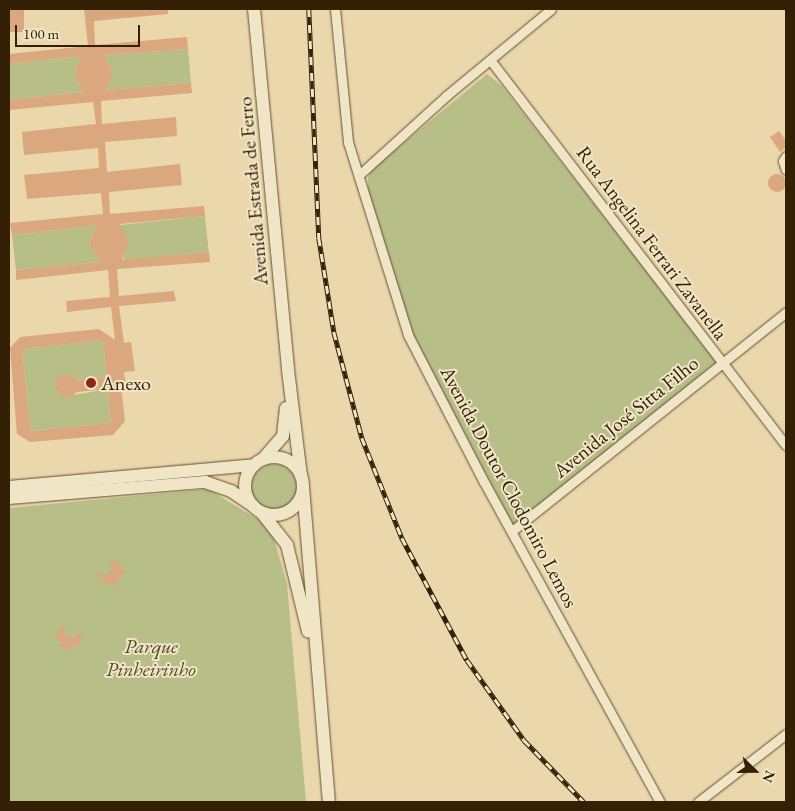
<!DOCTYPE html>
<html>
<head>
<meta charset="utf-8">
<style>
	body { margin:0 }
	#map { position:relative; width:795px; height:811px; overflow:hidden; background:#ead7ab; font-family:"EB Garamond",serif }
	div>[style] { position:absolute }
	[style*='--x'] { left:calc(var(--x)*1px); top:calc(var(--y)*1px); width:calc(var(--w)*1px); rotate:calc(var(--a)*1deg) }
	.green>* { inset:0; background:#b8be88; transform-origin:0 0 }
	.round { border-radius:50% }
	.building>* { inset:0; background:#dba77e; transform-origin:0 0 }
	.roads { filter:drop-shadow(0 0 1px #624e2e) drop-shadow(0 0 1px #624e2e) }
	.street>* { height:9px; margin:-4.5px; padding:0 4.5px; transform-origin:4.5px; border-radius:4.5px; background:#f1e5c8 }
	.secondary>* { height:12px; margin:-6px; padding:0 6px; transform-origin:6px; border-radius:6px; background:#f1e5c8 }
	.secondary>.ring { margin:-6px; padding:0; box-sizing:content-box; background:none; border:12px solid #f1e5c8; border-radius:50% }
	.rail>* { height:4.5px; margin-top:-2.25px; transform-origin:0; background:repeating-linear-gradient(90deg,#f1e5c8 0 8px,#342105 0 16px); box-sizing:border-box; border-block:1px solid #342105 }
	.dots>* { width:14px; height:14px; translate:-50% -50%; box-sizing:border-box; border:2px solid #f1e5c8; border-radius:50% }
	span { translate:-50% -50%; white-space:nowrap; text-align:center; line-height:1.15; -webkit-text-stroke:4px #f1e5c8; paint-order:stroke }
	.street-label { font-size:20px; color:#342105 }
	.poi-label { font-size:20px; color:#342105 }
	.left { translate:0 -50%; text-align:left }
	.park-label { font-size:20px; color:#554826; font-style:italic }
	.frame { position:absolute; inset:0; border:10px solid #342105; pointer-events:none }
	.north { position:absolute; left:730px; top:746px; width:50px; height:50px; -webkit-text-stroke:4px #f1e5c8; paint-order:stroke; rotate:112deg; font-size:14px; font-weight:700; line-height:20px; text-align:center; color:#342105 }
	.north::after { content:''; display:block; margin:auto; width:18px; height:22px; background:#342105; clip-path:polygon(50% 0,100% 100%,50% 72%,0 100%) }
	.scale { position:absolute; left:15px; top:25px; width:125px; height:22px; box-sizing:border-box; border:2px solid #342105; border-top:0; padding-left:6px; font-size:15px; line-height:18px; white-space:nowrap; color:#342105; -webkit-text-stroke:4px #f1e5c8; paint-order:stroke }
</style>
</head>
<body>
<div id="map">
	<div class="green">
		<div style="clip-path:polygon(188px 49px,191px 83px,106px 90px,113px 73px,104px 55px)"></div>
		<div style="clip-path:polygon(81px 56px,74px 75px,84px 92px,9px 100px,9px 64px)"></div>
		<div style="clip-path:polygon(487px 74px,502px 86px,718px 363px,513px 525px,401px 313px,368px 197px,368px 177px,372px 169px)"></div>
		<div style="left:205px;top:216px;width:36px;height:85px;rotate:84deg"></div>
		<div style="clip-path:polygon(97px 225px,89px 245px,101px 262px,16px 270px,12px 235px)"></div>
		<div style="clip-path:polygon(103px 340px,107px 377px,76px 380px,70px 375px,62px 375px,55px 381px,56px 390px,62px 397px,108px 389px,111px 423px,31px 431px,22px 349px)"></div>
		<div class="round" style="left:251px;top:464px;width:46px;height:46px"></div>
		<div style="clip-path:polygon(208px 489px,259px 520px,273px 535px,287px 584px,306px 802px,9px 802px,9px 508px)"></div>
	</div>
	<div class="building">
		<div style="left:9px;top:9px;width:15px;height:23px"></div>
		<div style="clip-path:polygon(evenodd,84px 9px,168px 9px,168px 14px,94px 21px,95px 45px,187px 37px,188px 49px,104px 55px,113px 73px,106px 90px,191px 83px,192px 93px,101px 101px,102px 124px,176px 117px,177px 136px,105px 142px,107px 172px,180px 164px,182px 185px,109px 192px,110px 214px,204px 206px,205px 216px,120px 224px,129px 242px,122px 260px,209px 252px,210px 262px,117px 269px,119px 296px,174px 291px,176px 301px,119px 306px,124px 343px,131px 342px,135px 371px,124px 372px,126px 386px,121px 386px,125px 421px,113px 435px,30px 442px,17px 434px,10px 348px,20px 337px,99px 329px,115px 340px,111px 307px,67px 312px,66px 301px,110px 297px,108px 270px,16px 280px,16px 270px,101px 262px,89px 245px,97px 225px,12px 235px,10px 223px,103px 214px,101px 193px,27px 199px,24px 175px,99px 168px,98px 148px,24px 155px,22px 132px,96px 124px,93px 102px,9px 110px,9px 100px,84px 92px,74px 75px,81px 56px,9px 64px,9px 54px,88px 46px,84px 9px,103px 340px,107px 377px,76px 380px,70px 375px,61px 375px,55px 381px,56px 390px,62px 397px,71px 397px,77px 392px,108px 389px,111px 423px,31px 431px,22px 349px,103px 340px)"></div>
		<div style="clip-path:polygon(779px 131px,786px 141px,786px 147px,780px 152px,770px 137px)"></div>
		<div class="round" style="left:768px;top:174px;width:18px;height:18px"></div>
		<div style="clip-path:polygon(116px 559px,125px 572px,113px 586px,110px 582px,107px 585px,98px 574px,101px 571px,105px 576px,114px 568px,110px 564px)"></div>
		<div style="clip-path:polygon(60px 627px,66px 628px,64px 635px,75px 638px,77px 632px,82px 634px,78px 647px,73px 645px,71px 650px,60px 647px,61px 642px,56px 640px)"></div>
	</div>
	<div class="roads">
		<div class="street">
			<div style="--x:335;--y:9;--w:134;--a:84.4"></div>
			<div style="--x:348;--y:142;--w:202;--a:72.7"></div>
			<div style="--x:408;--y:335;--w:165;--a:62.7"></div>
			<div style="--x:484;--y:482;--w:365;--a:61.2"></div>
			<div style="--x:491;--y:61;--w:484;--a:52.5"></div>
			<div style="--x:786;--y:156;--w:6;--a:121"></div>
			<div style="--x:783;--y:161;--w:9;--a:72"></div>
			<div style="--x:359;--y:175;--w:118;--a:-42.2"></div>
			<div style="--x:446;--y:96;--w:136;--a:-39.6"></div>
			<div style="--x:512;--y:531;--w:351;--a:-38.6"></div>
			<div style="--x:698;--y:802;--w:111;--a:-37.7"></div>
		</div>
		<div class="secondary">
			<div style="--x:254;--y:9;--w:363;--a:84.6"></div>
			<div style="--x:288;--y:370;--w:107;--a:83"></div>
			<div class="ring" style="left:245px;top:457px;width:46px;height:46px"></div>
			<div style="--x:263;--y:459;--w:30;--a:-49"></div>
			<div style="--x:283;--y:436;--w:28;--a:-84"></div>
			<div style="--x:9;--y:487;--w:246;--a:-5.1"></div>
			<div style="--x:303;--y:487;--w:316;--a:85.3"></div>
			<div style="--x:9;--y:498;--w:197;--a:-4.7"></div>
			<div style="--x:205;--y:482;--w:28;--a:19"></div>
			<div style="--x:231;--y:491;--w:27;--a:34"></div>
			<div style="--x:262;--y:513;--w:41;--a:52"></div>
			<div style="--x:287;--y:545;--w:89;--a:76.3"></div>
		</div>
	</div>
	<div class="rail">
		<div style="--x:309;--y:9;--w:229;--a:87.5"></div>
		<div style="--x:319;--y:238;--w:95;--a:80.9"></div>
		<div style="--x:334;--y:332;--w:110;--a:75.2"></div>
		<div style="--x:362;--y:438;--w:108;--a:68.2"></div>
		<div style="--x:402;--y:538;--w:138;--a:62"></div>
		<div style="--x:467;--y:660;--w:98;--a:54.5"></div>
		<div style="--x:524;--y:740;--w:86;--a:45.9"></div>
	</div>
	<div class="dots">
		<div style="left:91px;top:383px;background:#8f2418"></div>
	</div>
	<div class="street-label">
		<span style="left:253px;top:191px;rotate:-95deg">Avenida Estrada de Ferro</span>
		<span style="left:652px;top:243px;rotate:53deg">Rua Angelina Ferrari Zavanella</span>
		<span style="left:626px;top:417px;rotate:-39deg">Avenida José Sitta Filho</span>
		<span style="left:509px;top:487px;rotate:62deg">Avenida Doutor Clodomiro Lemos</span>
	</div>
	<div class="poi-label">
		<span class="left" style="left:101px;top:383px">Anexo</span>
	</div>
	<div class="park-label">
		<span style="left:151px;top:658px">Parque<br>Pinheirinho</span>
	</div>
	<div class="frame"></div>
	<div class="north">N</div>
	<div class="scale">100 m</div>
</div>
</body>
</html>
